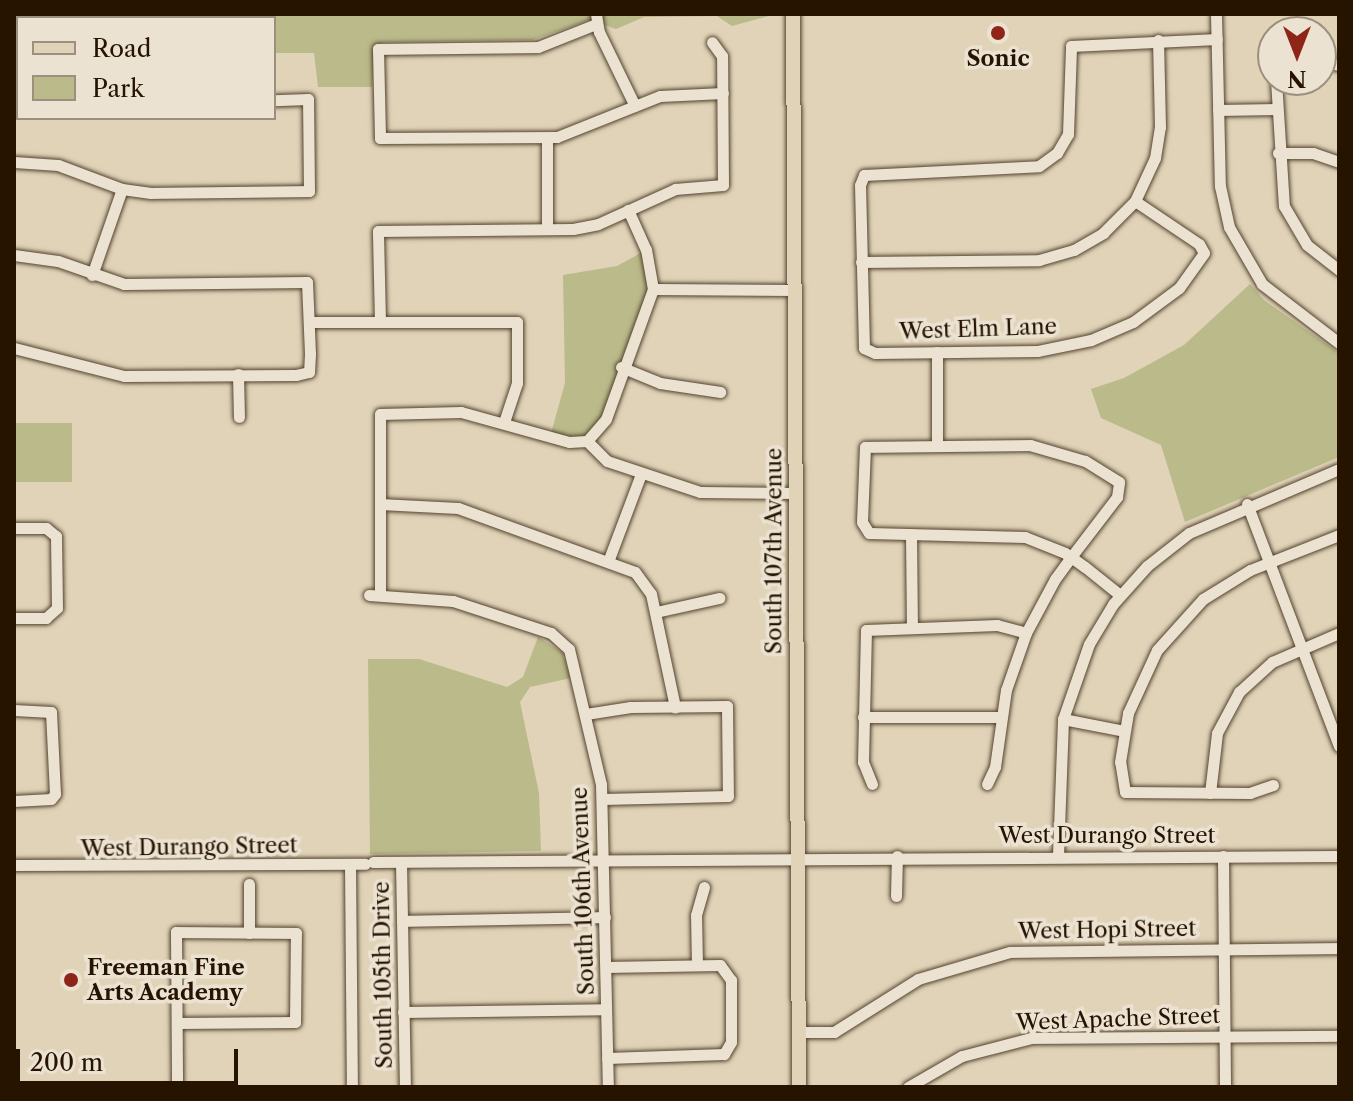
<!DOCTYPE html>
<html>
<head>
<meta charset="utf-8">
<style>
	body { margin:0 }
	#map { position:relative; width:1353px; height:1101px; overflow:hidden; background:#e0d3b8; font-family:"Libre Caslon Text",serif }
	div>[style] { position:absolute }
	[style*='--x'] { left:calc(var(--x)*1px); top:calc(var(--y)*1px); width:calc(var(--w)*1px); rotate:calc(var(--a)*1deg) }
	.green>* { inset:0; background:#baba8a; transform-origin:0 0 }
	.roads { filter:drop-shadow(0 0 2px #54432e) drop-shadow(0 0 2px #54432e) }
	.minor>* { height:11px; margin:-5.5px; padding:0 5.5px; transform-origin:5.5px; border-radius:5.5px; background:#ebe2d1 }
	.major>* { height:14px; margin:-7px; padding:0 7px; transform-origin:7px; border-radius:7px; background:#e0d3b8 }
	.dots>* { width:22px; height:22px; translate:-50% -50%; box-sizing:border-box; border:4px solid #ebe2d1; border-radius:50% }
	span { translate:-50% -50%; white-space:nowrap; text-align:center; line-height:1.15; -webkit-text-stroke:7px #ebe2d1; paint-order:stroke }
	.poi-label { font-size:22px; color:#261300; font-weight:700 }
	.left { translate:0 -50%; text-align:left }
	.street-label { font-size:22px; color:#261300 }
	.frame { position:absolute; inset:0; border:16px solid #261300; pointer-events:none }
	.legend { position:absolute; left:16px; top:16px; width:260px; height:104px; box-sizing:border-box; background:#ebe2d1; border:2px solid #9c8f7d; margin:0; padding:10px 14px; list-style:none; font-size:24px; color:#261300 }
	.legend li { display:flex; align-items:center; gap:16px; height:40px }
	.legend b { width:40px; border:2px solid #9c8f7d }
	.north { position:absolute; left:1257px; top:16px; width:80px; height:80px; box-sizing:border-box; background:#ebe2d1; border:2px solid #9c8f7d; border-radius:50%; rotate:180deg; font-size:22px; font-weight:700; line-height:32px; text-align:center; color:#261300 }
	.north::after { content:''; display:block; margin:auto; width:28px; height:36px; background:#8f2418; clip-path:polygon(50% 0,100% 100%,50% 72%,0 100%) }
	.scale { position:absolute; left:16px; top:1049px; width:222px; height:36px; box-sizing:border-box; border:4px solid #261300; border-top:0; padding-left:10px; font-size:24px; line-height:28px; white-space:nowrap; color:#261300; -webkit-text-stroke:6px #ebe2d1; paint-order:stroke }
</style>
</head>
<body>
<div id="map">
	<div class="green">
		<div style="clip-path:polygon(14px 14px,776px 14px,732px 26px,717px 16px,644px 17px,616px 29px,589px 20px,532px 40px,383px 42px,374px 50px,372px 87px,318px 87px,314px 53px,274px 53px,274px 18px,18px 18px,14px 23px)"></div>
		<div style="clip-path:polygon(646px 250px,653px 289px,606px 419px,587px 441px,550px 437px,565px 383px,563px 275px,617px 266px)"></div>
		<div style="clip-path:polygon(1250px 284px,1264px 300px,1339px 353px,1339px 457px,1185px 522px,1161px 445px,1101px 418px,1091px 389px,1124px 378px,1184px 345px)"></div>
		<div style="left:72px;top:423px;width:59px;height:58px;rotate:90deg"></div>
		<div style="clip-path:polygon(538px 637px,562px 652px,571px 678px,530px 687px,520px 702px,539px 793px,541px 851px,370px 854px,368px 659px,419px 659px,507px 687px,523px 677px)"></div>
	</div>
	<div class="roads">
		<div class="minor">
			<div style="--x:596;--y:14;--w:18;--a:81"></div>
			<div style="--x:599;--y:32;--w:82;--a:64.1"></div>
			<div style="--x:1216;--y:14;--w:172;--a:88.7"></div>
			<div style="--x:1220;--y:186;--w:42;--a:77.6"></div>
			<div style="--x:1229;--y:227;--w:66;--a:59.9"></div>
			<div style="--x:1262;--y:284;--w:97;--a:37.5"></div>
			<div style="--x:596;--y:24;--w:62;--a:158.4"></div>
			<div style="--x:538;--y:47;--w:160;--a:179.3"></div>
			<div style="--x:378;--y:49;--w:89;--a:88.7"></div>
			<div style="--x:380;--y:138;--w:177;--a:-0.3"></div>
			<div style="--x:557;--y:137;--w:111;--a:-21.7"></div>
			<div style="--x:660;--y:96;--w:63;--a:-2.7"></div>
			<div style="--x:1321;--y:62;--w:18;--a:9"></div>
			<div style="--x:14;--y:71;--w:4;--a:0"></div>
			<div style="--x:1276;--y:80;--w:126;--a:86.4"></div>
			<div style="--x:1284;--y:206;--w:45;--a:59.5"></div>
			<div style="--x:1307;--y:245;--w:41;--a:38"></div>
			<div style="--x:1218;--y:110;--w:59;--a:-1"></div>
			<div style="--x:547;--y:138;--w:91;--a:90"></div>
			<div style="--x:1278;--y:153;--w:35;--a:0"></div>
			<div style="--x:1313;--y:153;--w:28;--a:19"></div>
			<div style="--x:14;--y:162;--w:44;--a:3.9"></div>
			<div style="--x:58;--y:165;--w:68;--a:20.6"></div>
			<div style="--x:122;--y:189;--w:29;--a:8"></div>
			<div style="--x:151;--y:193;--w:158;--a:-0.7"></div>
			<div style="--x:309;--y:191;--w:92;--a:-90.6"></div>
			<div style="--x:308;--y:99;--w:34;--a:178"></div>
			<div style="--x:1135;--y:201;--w:77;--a:33.9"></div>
			<div style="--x:1199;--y:244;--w:10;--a:61"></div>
			<div style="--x:1204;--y:253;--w:43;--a:125.5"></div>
			<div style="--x:1179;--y:288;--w:57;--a:143.5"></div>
			<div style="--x:1133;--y:322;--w:46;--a:156.8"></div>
			<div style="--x:1091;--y:340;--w:54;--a:168.3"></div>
			<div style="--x:1038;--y:351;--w:163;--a:179.3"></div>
			<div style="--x:875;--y:353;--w:12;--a:-156"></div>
			<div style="--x:864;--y:348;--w:163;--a:-91.4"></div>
			<div style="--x:860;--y:185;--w:11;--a:-68"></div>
			<div style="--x:864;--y:175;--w:175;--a:-2.9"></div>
			<div style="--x:1039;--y:166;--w:22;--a:-36"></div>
			<div style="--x:1057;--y:153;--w:22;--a:-60"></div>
			<div style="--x:1068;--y:134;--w:88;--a:-88"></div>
			<div style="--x:1071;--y:46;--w:146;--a:-2.7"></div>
			<div style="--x:14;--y:255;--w:44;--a:7.8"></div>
			<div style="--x:58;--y:261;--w:70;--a:19.2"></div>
			<div style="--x:124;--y:284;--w:183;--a:-0.6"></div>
			<div style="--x:307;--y:282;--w:72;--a:87.6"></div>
			<div style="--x:310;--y:354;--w:18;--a:93"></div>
			<div style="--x:309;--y:372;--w:13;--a:167"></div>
			<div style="--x:296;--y:375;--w:172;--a:179.7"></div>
			<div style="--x:124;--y:376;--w:114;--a:-165.7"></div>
			<div style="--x:861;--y:262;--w:178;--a:-0.6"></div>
			<div style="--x:1039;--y:260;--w:36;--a:-16"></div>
			<div style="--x:1074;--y:250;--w:34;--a:-30"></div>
			<div style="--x:1103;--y:233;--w:45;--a:-45"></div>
			<div style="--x:1135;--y:201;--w:47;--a:-65.1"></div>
			<div style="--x:1155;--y:158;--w:31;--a:-81"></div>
			<div style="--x:1160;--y:127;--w:87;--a:-91.3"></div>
			<div style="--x:92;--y:275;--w:91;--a:-70.8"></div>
			<div style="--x:653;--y:289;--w:141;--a:0.4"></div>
			<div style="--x:309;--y:322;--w:208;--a:0"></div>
			<div style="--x:517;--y:322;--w:61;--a:90"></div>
			<div style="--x:517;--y:383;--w:41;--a:108.4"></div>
			<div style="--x:380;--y:322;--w:91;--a:-91.3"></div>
			<div style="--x:378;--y:231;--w:195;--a:-0.6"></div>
			<div style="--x:573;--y:229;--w:25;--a:-11"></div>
			<div style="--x:598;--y:224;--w:85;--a:-24.4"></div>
			<div style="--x:675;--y:189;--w:48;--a:-4.8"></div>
			<div style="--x:723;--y:185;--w:129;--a:-90.4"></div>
			<div style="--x:722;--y:56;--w:17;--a:-126"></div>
			<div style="--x:937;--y:352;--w:91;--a:90"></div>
			<div style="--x:621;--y:367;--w:42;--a:22.3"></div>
			<div style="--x:660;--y:383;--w:61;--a:8.5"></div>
			<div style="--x:238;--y:374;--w:43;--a:88.7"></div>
			<div style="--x:587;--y:441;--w:29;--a:-49"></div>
			<div style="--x:606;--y:419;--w:138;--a:-70.1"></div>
			<div style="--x:653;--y:289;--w:40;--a:-100"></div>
			<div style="--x:646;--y:250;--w:44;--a:-114.2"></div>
			<div style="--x:587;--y:441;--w:28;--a:45"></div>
			<div style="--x:607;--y:461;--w:98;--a:18.4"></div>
			<div style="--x:700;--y:492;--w:95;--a:0.6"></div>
			<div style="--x:380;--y:504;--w:78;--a:2.9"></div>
			<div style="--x:458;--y:508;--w:188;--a:19.9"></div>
			<div style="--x:635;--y:572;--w:27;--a:54"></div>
			<div style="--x:651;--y:594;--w:116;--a:78"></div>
			<div style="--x:1247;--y:504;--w:259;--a:69.2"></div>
			<div style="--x:14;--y:528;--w:32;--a:0"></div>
			<div style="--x:46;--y:528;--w:13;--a:39"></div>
			<div style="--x:56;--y:536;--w:72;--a:89.2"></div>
			<div style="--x:57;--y:608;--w:15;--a:138"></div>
			<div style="--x:46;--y:618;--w:32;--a:180"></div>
			<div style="--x:911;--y:534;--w:92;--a:89.4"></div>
			<div style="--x:609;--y:559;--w:91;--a:-69.4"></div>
			<div style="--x:369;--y:595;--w:84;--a:4.1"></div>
			<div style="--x:453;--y:601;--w:103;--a:18.1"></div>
			<div style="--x:551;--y:633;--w:24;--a:42"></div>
			<div style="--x:569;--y:649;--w:139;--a:76.7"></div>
			<div style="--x:601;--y:784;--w:303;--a:88.7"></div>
			<div style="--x:380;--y:595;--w:181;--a:-90"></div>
			<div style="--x:380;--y:414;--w:81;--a:-1.4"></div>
			<div style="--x:461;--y:412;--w:112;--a:15.5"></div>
			<div style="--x:569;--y:442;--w:18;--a:-3"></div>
			<div style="--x:656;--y:612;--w:65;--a:-12.5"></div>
			<div style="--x:14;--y:710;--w:37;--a:3"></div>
			<div style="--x:51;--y:712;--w:82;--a:87.2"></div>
			<div style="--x:55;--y:794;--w:6;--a:129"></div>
			<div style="--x:51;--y:799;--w:37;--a:177"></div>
			<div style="--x:586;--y:714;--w:45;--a:-9"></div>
			<div style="--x:630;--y:707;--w:97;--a:-0.6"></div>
			<div style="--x:727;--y:706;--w:90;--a:89.4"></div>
			<div style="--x:728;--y:796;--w:125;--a:178.6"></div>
			<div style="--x:863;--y:717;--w:138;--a:0"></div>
			<div style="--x:1063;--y:719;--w:62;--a:11.1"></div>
			<div style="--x:872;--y:784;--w:24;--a:-112"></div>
			<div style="--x:863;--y:762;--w:132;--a:-88.7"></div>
			<div style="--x:866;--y:630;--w:131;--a:-2.2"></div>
			<div style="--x:997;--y:625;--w:30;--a:15"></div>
			<div style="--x:987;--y:784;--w:19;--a:-65"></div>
			<div style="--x:995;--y:767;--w:78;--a:-81.9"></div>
			<div style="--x:1006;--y:690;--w:60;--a:-70.7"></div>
			<div style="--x:1026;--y:633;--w:61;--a:-61.8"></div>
			<div style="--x:1055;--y:579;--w:27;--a:-54"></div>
			<div style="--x:1071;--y:557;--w:76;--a:-52.5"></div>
			<div style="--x:1117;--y:497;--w:15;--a:-82"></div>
			<div style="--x:1119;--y:482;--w:40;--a:-148"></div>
			<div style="--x:1085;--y:461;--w:57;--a:-163.8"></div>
			<div style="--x:1030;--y:445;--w:165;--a:179.3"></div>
			<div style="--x:865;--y:447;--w:75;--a:92.3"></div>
			<div style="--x:862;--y:522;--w:13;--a:58"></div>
			<div style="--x:869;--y:533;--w:156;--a:1.5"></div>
			<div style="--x:1025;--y:537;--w:43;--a:21.8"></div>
			<div style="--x:1065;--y:553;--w:7;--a:34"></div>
			<div style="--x:1071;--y:557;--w:17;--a:36"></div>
			<div style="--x:1085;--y:567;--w:45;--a:38.7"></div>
			<div style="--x:1273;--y:785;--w:24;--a:161"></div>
			<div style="--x:1250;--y:793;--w:125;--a:-179.5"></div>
			<div style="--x:1125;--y:792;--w:30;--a:-99"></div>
			<div style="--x:1120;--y:762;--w:50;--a:-80.7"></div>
			<div style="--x:1128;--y:713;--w:69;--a:-65.3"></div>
			<div style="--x:1157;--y:650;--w:69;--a:-48"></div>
			<div style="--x:1203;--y:599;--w:55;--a:-31.7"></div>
			<div style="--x:1250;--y:570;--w:96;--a:-21.5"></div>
			<div style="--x:1210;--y:793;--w:60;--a:-83.3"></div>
			<div style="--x:1217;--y:733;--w:47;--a:-61.8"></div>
			<div style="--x:1239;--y:692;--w:45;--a:-42.3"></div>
			<div style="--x:1272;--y:662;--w:73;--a:-23.4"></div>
			<div style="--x:1058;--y:856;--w:137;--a:-87.9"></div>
			<div style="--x:1063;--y:719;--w:79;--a:-70.9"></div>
			<div style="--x:1089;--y:644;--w:47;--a:-59"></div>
			<div style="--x:1113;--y:604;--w:51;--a:-48.2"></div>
			<div style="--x:1147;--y:566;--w:53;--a:-38.2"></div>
			<div style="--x:1189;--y:533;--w:163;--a:-23.1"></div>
			<div style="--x:1223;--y:856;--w:231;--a:89.5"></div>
			<div style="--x:373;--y:862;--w:966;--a:-0.36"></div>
			<div style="--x:401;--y:862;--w:225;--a:89"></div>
			<div style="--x:14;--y:865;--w:351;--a:-0.2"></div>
			<div style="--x:350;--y:865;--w:222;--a:89.5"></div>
			<div style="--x:249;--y:884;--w:49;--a:90"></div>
			<div style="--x:896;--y:896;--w:40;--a:-88.6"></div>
			<div style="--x:402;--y:921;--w:203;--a:-1.1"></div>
			<div style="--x:697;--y:965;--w:50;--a:-91.1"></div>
			<div style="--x:696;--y:915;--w:29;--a:-74"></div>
			<div style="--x:606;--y:967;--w:114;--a:-1"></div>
			<div style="--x:720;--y:965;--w:19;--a:54"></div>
			<div style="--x:731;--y:980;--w:62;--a:90"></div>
			<div style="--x:731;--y:1042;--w:14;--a:120"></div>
			<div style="--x:724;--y:1054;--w:117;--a:178"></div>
			<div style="--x:403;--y:1012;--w:203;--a:-0.8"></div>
			<div style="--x:177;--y:1023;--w:118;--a:-0.5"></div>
			<div style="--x:295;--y:1022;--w:89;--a:-89.4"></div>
			<div style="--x:296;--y:933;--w:120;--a:-179.5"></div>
			<div style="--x:176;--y:932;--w:155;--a:89.6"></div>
			<div style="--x:798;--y:1032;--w:36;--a:0"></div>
			<div style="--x:834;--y:1032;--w:99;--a:-32.2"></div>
			<div style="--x:918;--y:979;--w:96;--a:-16.4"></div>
			<div style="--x:1010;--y:952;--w:329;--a:-0.7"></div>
			<div style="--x:908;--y:1087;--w:62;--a:-29.9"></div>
			<div style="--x:962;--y:1056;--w:71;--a:-14.6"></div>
			<div style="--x:1031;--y:1038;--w:308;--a:-0.4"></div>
		</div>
		<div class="major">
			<div style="--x:793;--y:14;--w:1073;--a:89.68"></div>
		</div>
	</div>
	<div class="dots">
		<div style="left:998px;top:33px;background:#8f2418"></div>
		<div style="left:71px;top:980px;background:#8f2418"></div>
	</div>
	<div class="poi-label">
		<span style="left:998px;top:59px">Sonic</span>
		<span class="left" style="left:87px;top:980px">Freeman Fine<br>Arts Academy</span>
	</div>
	<div class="street-label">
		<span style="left:978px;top:329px;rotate:-2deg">West Elm Lane</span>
		<span style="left:774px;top:551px;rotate:-90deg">South 107th Avenue</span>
		<span style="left:1107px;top:836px">West Durango Street</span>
		<span style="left:189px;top:847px;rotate:-1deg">West Durango Street</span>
		<span style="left:583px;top:891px;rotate:-92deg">South 106th Avenue</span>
		<span style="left:1107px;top:930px;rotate:-1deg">West Hopi Street</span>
		<span style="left:383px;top:975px;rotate:-91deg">South 105th Drive</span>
		<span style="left:1118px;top:1019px;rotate:-2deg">West Apache Street</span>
	</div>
	<div class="frame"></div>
	<ul class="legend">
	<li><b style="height:10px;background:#e0d3b8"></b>Road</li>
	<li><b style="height:22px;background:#baba8a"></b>Park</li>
	</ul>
	<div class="north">N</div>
	<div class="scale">200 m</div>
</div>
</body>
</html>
